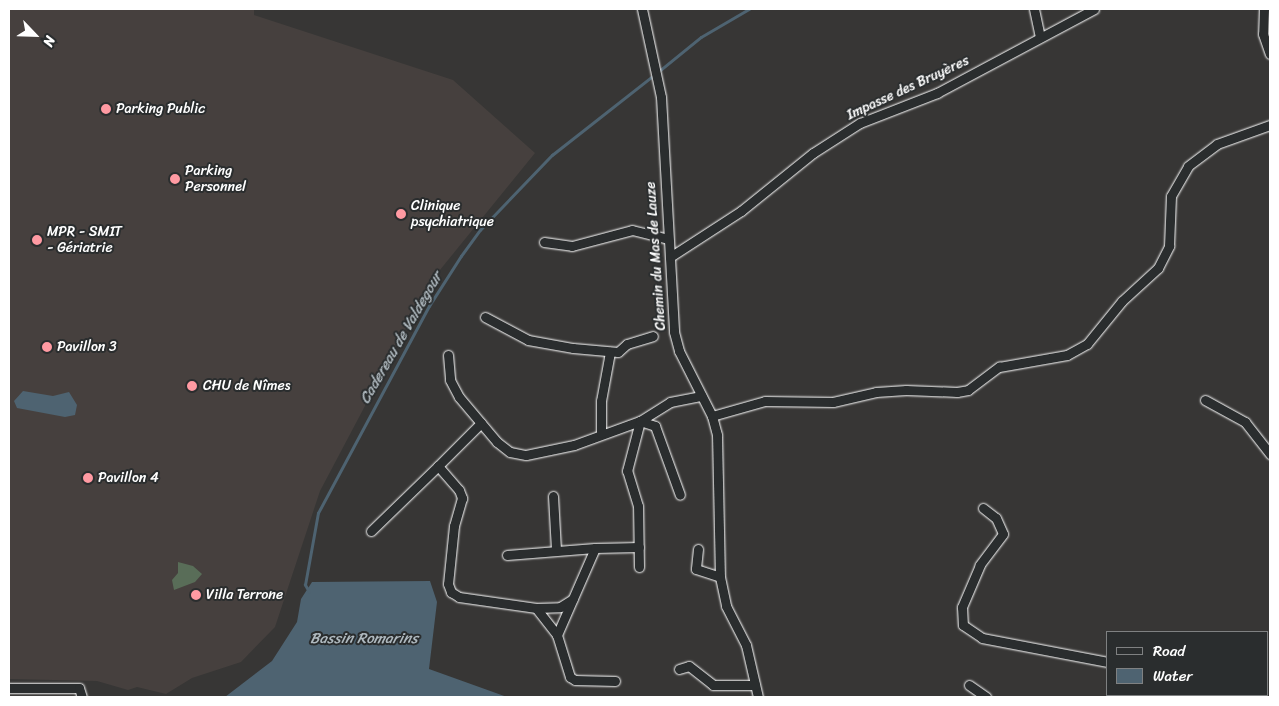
<!DOCTYPE html>
<html>
<head>
<meta charset="utf-8">
<style>
	body { margin:0 }
	#map { position:relative; width:1279px; height:706px; overflow:hidden; background:#373635; font-family:Sriracha,sans-serif }
	div>[style] { position:absolute }
	[style*='--x'] { left:calc(var(--x)*1px); top:calc(var(--y)*1px); width:calc(var(--w)*1px); rotate:calc(var(--a)*1deg) }
	.built>* { inset:0; background:#46403e }
	.green>* { inset:0; background:#596d58 }
	.water>* { inset:0; background:#4e6371 }
	.stream>* { height:2.5px; margin:-1.25px; padding:0 1.25px; transform-origin:1.25px; border-radius:1.25px; background:#4e6371 }
	.roads { filter:drop-shadow(0 0 1px #fff) drop-shadow(0 0 1px #fff) }
	.street>* { height:9px; margin:-4.5px; padding:0 4.5px; transform-origin:4.5px; border-radius:4.5px; background:#2a2d2e }
	.dots>* { width:14px; height:14px; translate:-50% -50%; box-sizing:border-box; border:2px solid #2a2d2e; border-radius:50% }
	span { translate:-50% -50%; white-space:nowrap; text-align:center; line-height:1.15; -webkit-text-stroke:4px #2a2d2e; paint-order:stroke }
	.street-label { font-size:14px; color:#fff }
	.poi-label { font-size:14px; color:#fff }
	.left { translate:0 -50%; text-align:left }
	.water-label { font-size:15px; color:#afb9bf; font-style:italic }
	.frame { position:absolute; inset:0; border:10px solid #fff; pointer-events:none }
	.legend { position:absolute; left:1106px; top:631px; width:162px; height:65px; box-sizing:border-box; background:#2a2d2e; border:1px solid #7f8182; margin:0; padding:6px 9px; list-style:none; font-size:15px; color:#fff }
	.legend li { display:flex; align-items:center; gap:10px; height:25px }
	.legend b { width:25px; border:1px solid #7f8182 }
	.north { position:absolute; left:10px; top:10px; width:50px; height:50px; -webkit-text-stroke:4px #2a2d2e; paint-order:stroke; rotate:114deg; font-size:14px; font-weight:700; line-height:20px; text-align:center; color:#fff }
	.north::after { content:''; display:block; margin:auto; width:18px; height:22px; background:#fff; clip-path:polygon(50% 0,100% 100%,50% 72%,0 100%) }
</style>
</head>
<body>
<div id="map">
	<div class="built">
		<div style="clip-path:polygon(9px 9px,254px 9px,254px 15px,453px 80px,535px 153px,431px 281px,320px 491px,275px 627px,241px 662px,192px 678px,166px 694px,137px 687px,128px 690px,97px 681px,9px 679px)"></div>
	</div>
	<div class="green">
		<div style="clip-path:polygon(178px 562px,193px 566px,202px 574px,195px 582px,174px 590px,172px 580px,178px 573px)"></div>
	</div>
	<div class="water">
		<div style="clip-path:polygon(23px 391px,53px 396px,69px 392px,77px 405px,75px 415px,65px 417px,17px 408px,14px 401px)"></div>
		<div style="clip-path:polygon(430px 581px,437px 602px,429px 669px,507px 697px,225px 697px,272px 661px,297px 622px,301px 599px,312px 582px)"></div>
	</div>
	<div class="stream">
		<div style="--x:658;--y:72;--w:55;--a:-39.1"></div>
		<div style="--x:701;--y:37;--w:56;--a:-30.3"></div>
		<div style="--x:309;--y:592;--w:8;--a:-120"></div>
		<div style="--x:305;--y:585;--w:73;--a:-79.8"></div>
		<div style="--x:318;--y:513;--w:235;--a:-61.8"></div>
		<div style="--x:429;--y:306;--w:59;--a:-57.4"></div>
		<div style="--x:461;--y:256;--w:32;--a:-54"></div>
		<div style="--x:480;--y:230;--w:104;--a:-46.2"></div>
		<div style="--x:552;--y:155;--w:130;--a:-38.1"></div>
	</div>
	<div class="roads">
		<div class="street">
			<div style="--x:642;--y:9;--w:90;--a:77.8"></div>
			<div style="--x:661;--y:97;--w:235;--a:86.8"></div>
			<div style="--x:674;--y:332;--w:20;--a:75"></div>
			<div style="--x:679;--y:351;--w:73;--a:63.1"></div>
			<div style="--x:712;--y:416;--w:20;--a:75"></div>
			<div style="--x:717;--y:435;--w:142;--a:88.8"></div>
			<div style="--x:720;--y:577;--w:30;--a:78"></div>
			<div style="--x:726;--y:606;--w:44;--a:62.9"></div>
			<div style="--x:746;--y:645;--w:53;--a:77"></div>
			<div style="--x:1034;--y:9;--w:29;--a:78"></div>
			<div style="--x:1264;--y:9;--w:25;--a:92"></div>
			<div style="--x:1263;--y:34;--w:21;--a:71"></div>
			<div style="--x:544;--y:242;--w:28;--a:8"></div>
			<div style="--x:572;--y:246;--w:62;--a:-14.9"></div>
			<div style="--x:632;--y:230;--w:37;--a:14"></div>
			<div style="--x:670;--y:257;--w:85;--a:-32.9"></div>
			<div style="--x:741;--y:211;--w:92;--a:-38.9"></div>
			<div style="--x:813;--y:153;--w:56;--a:-32.6"></div>
			<div style="--x:860;--y:123;--w:83;--a:-21.3"></div>
			<div style="--x:937;--y:93;--w:178;--a:-28.1"></div>
			<div style="--x:485;--y:317;--w:49;--a:28.1"></div>
			<div style="--x:528;--y:340;--w:46;--a:10.1"></div>
			<div style="--x:573;--y:348;--w:45;--a:5.1"></div>
			<div style="--x:618;--y:352;--w:12;--a:-42"></div>
			<div style="--x:627;--y:344;--w:27;--a:-17"></div>
			<div style="--x:448;--y:355;--w:25;--a:85"></div>
			<div style="--x:450;--y:380;--w:19;--a:62"></div>
			<div style="--x:459;--y:397;--w:59;--a:49.8"></div>
			<div style="--x:497;--y:442;--w:16;--a:38"></div>
			<div style="--x:510;--y:452;--w:16;--a:11"></div>
			<div style="--x:526;--y:455;--w:49;--a:-11.8"></div>
			<div style="--x:574;--y:445;--w:70;--a:-20"></div>
			<div style="--x:640;--y:421;--w:36;--a:-32"></div>
			<div style="--x:670;--y:402;--w:32;--a:-11"></div>
			<div style="--x:1205;--y:400;--w:46;--a:28.8"></div>
			<div style="--x:1245;--y:422;--w:41;--a:52"></div>
			<div style="--x:712;--y:416;--w:55;--a:-15.8"></div>
			<div style="--x:765;--y:401;--w:68;--a:0.8"></div>
			<div style="--x:833;--y:402;--w:44;--a:-13.1"></div>
			<div style="--x:876;--y:392;--w:30;--a:-4"></div>
			<div style="--x:906;--y:390;--w:51;--a:2.2"></div>
			<div style="--x:957;--y:392;--w:11;--a:-10"></div>
			<div style="--x:968;--y:390;--w:39;--a:-37"></div>
			<div style="--x:999;--y:367;--w:69;--a:-10"></div>
			<div style="--x:1067;--y:355;--w:23;--a:-29"></div>
			<div style="--x:1087;--y:344;--w:55;--a:-50.9"></div>
			<div style="--x:1122;--y:301;--w:49;--a:-42.5"></div>
			<div style="--x:1158;--y:268;--w:25;--a:-63"></div>
			<div style="--x:1169;--y:246;--w:50;--a:-87.7"></div>
			<div style="--x:1171;--y:196;--w:34;--a:-60"></div>
			<div style="--x:1188;--y:166;--w:36;--a:-37"></div>
			<div style="--x:1217;--y:144;--w:56;--a:-19.7"></div>
			<div style="--x:481;--y:423;--w:61;--a:135"></div>
			<div style="--x:438;--y:466;--w:32;--a:49"></div>
			<div style="--x:459;--y:490;--w:9;--a:69"></div>
			<div style="--x:462;--y:498;--w:29;--a:106"></div>
			<div style="--x:454;--y:526;--w:58;--a:95.9"></div>
			<div style="--x:448;--y:584;--w:9;--a:69"></div>
			<div style="--x:451;--y:592;--w:9;--a:32"></div>
			<div style="--x:459;--y:597;--w:78;--a:8.1"></div>
			<div style="--x:536;--y:608;--w:24;--a:-2"></div>
			<div style="--x:560;--y:607;--w:15;--a:-32"></div>
			<div style="--x:601;--y:433;--w:32;--a:-90"></div>
			<div style="--x:601;--y:401;--w:50;--a:-79.6"></div>
			<div style="--x:553;--y:496;--w:53;--a:86.8"></div>
			<div style="--x:983;--y:508;--w:16;--a:38"></div>
			<div style="--x:996;--y:518;--w:17;--a:66"></div>
			<div style="--x:1003;--y:534;--w:39;--a:127"></div>
			<div style="--x:980;--y:565;--w:46;--a:113.2"></div>
			<div style="--x:962;--y:607;--w:18;--a:87"></div>
			<div style="--x:963;--y:625;--w:23;--a:34"></div>
			<div style="--x:982;--y:638;--w:128;--a:10.8"></div>
			<div style="--x:371;--y:531;--w:93;--a:-44.1"></div>
			<div style="--x:698;--y:549;--w:20;--a:96"></div>
			<div style="--x:696;--y:569;--w:25;--a:18"></div>
			<div style="--x:507;--y:555;--w:88;--a:-4.5"></div>
			<div style="--x:639;--y:567;--w:61;--a:-90.9"></div>
			<div style="--x:638;--y:506;--w:37;--a:-107"></div>
			<div style="--x:627;--y:471;--w:52;--a:-75.4"></div>
			<div style="--x:640;--y:421;--w:16;--a:18"></div>
			<div style="--x:655;--y:426;--w:73;--a:70.1"></div>
			<div style="--x:536;--y:608;--w:34;--a:52"></div>
			<div style="--x:557;--y:635;--w:44;--a:72.8"></div>
			<div style="--x:570;--y:677;--w:6;--a:31"></div>
			<div style="--x:575;--y:680;--w:40;--a:1.4"></div>
			<div style="--x:557;--y:635;--w:95;--a:-66.4"></div>
			<div style="--x:595;--y:548;--w:44;--a:-1.3"></div>
			<div style="--x:679;--y:669;--w:10;--a:-17"></div>
			<div style="--x:689;--y:666;--w:31;--a:38"></div>
			<div style="--x:713;--y:685;--w:42;--a:0"></div>
			<div style="--x:969;--y:685;--w:21;--a:35"></div>
			<div style="--x:9;--y:688;--w:70;--a:0"></div>
			<div style="--x:79;--y:688;--w:9;--a:72"></div>
			<div style="--x:1212;--y:695;--w:4;--a:27"></div>
			<div style="--x:1123;--y:697;--w:2;--a:-90"></div>
		</div>
	</div>
	<div class="dots">
		<div style="left:106px;top:109px;background:#ff9aa2"></div>
		<div style="left:175px;top:179px;background:#ff9aa2"></div>
		<div style="left:401px;top:214px;background:#ff9aa2"></div>
		<div style="left:37px;top:240px;background:#ff9aa2"></div>
		<div style="left:47px;top:347px;background:#ff9aa2"></div>
		<div style="left:192px;top:386px;background:#ff9aa2"></div>
		<div style="left:88px;top:478px;background:#ff9aa2"></div>
		<div style="left:196px;top:595px;background:#ff9aa2"></div>
	</div>
	<div class="street-label">
		<span style="left:908px;top:88px;rotate:-25deg">Impasse des Bruyères</span>
		<span style="left:656px;top:256px;rotate:-94deg">Chemin du Mas de Lauze</span>
	</div>
	<div class="poi-label">
		<span class="left" style="left:116px;top:109px">Parking Public</span>
		<span class="left" style="left:185px;top:179px">Parking<br>Personnel</span>
		<span class="left" style="left:411px;top:214px">Clinique<br>psychiatrique</span>
		<span class="left" style="left:47px;top:240px">MPR - SMIT<br>- Gériatrie</span>
		<span class="left" style="left:57px;top:347px">Pavillon 3</span>
		<span class="left" style="left:203px;top:386px">CHU de Nîmes</span>
		<span class="left" style="left:98px;top:478px">Pavillon 4</span>
		<span class="left" style="left:206px;top:595px">Villa Terrone</span>
	</div>
	<div class="water-label">
		<span style="left:401px;top:338px;rotate:-60deg">Cadereau de Valdegour</span>
		<span style="left:364px;top:639px">Bassin Romarins</span>
	</div>
	<div class="frame"></div>
	<ul class="legend">
	<li><b style="height:6px;background:#2a2d2e"></b>Road</li>
	<li><b style="height:14px;background:#4e6371"></b>Water</li>
	</ul>
	<div class="north">N</div>
</div>
</body>
</html>
